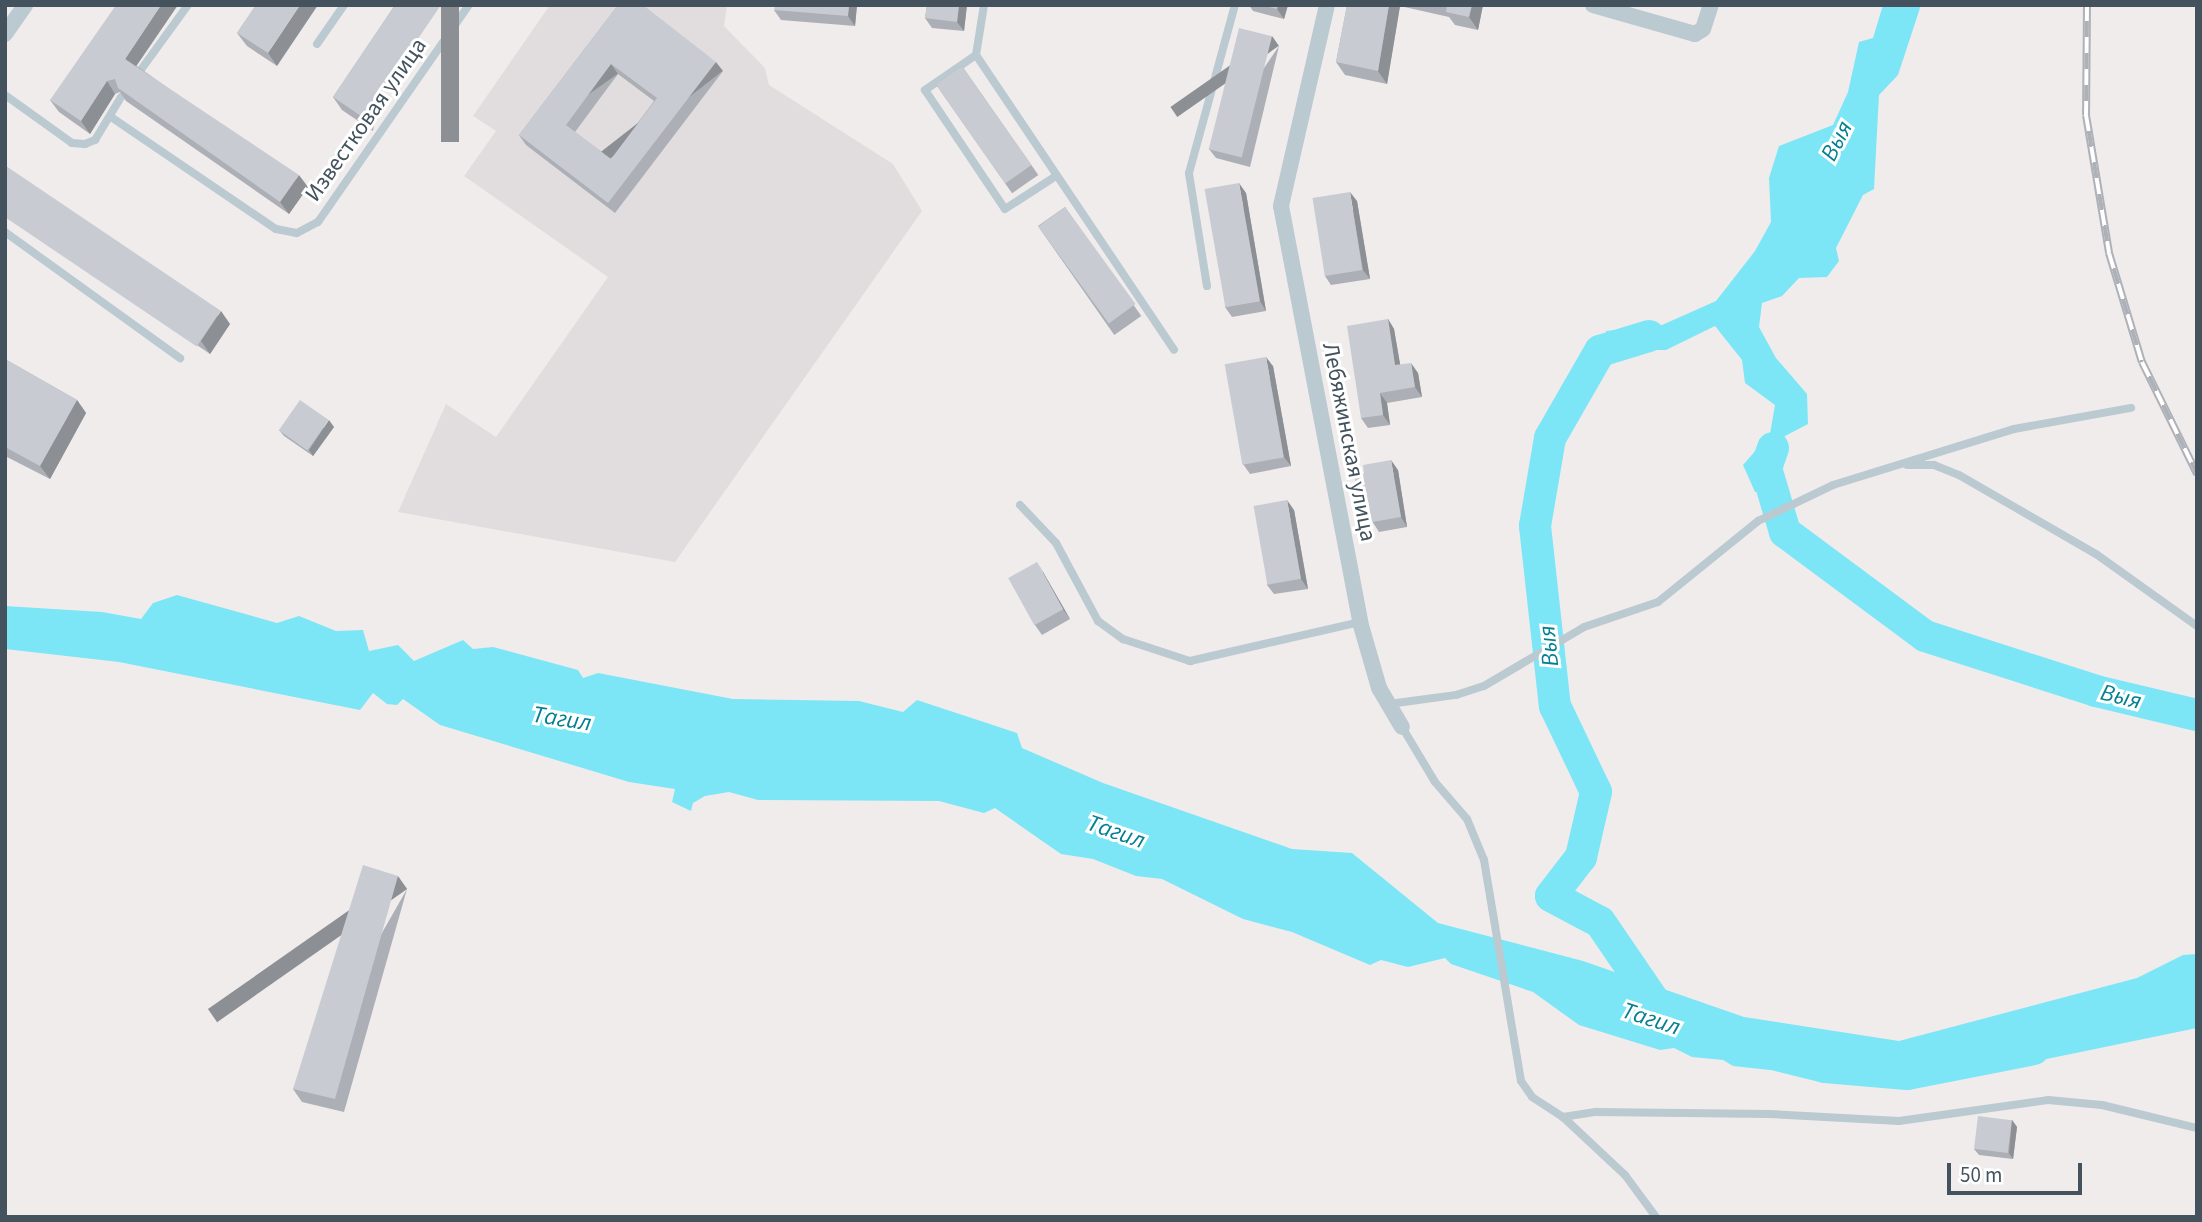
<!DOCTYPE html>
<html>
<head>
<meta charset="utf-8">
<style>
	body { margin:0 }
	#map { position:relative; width:2202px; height:1222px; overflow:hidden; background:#f0ecec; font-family:"Source Sans 3",sans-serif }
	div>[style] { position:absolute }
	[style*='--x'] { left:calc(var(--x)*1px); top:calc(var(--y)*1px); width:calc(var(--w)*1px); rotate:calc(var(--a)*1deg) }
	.education>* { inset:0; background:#e1ddde }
	.water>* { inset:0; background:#7ce6f6 }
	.river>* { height:32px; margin:-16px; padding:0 16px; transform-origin:16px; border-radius:16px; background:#7ce6f6 }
	.lane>* { height:8px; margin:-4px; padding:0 4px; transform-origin:4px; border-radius:4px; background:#bbc9d1 }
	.street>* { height:16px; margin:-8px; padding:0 8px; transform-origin:8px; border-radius:8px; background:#bbc9d1 }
	.rail>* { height:8px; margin-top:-4px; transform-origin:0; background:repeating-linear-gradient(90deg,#fff 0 16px,#aeb2b8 0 32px); box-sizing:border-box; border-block:2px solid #aeb2b8 }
	.wall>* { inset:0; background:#acafb5; transform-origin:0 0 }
	.shaded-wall>* { inset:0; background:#8c8f93; transform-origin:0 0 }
	.building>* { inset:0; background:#c8ccd2; transform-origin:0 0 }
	span { translate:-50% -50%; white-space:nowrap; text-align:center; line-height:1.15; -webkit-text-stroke:6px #fff; paint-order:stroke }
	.street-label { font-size:23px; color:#43525c }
	.water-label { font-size:24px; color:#037f92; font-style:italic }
	.frame { position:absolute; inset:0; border:7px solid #43525c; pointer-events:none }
	.scale { position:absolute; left:1947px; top:1163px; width:135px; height:32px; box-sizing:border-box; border:4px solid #43525c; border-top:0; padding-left:9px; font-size:21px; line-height:24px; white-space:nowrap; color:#43525c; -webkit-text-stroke:5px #fff; paint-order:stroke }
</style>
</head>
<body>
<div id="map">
	<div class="education">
		<div style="clip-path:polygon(550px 5px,727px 5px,724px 26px,765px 68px,769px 85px,893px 164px,922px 211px,675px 562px,398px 512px,446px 404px,496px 437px,608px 277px,464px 176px,496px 131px,473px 116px)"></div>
	</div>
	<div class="water">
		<div style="clip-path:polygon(1883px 5px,1921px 5px,1898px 75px,1879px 95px,1874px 189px,1863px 195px,1836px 248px,1839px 261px,1827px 277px,1799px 278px,1782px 296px,1762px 303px,1759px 327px,1776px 358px,1807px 394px,1808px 424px,1785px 436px,1773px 462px,1777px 487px,1755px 492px,1743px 465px,1770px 434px,1775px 405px,1745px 383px,1742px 360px,1715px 326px,1666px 350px,1611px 350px,1606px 331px,1662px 325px,1716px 301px,1755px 251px,1771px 222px,1769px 178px,1779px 146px,1833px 125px,1848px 92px,1859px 42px,1873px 38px)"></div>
		<div style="clip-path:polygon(177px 595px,277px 623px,299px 616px,336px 631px,363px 630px,369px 651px,398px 645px,414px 661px,463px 640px,473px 649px,493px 647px,578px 670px,583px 678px,598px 673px,733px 699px,859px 701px,903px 712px,917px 700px,1017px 733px,1022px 748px,1103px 783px,1292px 849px,1352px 853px,1438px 923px,1583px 961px,1744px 1017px,1899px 1041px,2137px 978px,2183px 955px,2197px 954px,2197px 1028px,2032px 1062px,1951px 1059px,1892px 1075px,1809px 1058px,1797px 1069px,1776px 1064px,1770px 1070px,1733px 1066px,1723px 1060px,1692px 1057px,1674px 1048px,1660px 1050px,1579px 1025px,1533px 992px,1451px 964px,1445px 958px,1408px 967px,1381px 960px,1370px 965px,1292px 932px,1243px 919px,1162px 879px,1136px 876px,1093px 859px,1061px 854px,995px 808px,984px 813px,939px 801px,758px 800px,729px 792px,705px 796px,693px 803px,691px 811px,672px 802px,675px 789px,629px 782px,440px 725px,403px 699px,397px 705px,387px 704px,373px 693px,360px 710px,119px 662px,5px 649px,5px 606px,102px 612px,141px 619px,153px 603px)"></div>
	</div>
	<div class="river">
		<div style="--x:1649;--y:336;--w:51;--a:163"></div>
		<div style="--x:1600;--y:351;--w:100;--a:119.9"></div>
		<div style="--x:1550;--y:438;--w:89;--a:99.7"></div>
		<div style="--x:1535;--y:526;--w:181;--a:83.7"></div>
		<div style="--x:1555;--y:706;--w:95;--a:64.5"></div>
		<div style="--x:1596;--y:792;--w:67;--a:103"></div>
		<div style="--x:1581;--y:857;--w:49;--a:127.6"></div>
		<div style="--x:1551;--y:896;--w:55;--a:28"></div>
		<div style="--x:1600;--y:922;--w:110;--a:55.7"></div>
		<div style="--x:1773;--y:448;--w:21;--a:109"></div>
		<div style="--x:1766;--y:468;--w:67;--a:73.5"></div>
		<div style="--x:1785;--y:532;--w:174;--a:36.6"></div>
		<div style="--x:1925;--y:636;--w:180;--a:17.8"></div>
		<div style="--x:2096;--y:691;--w:104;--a:13.4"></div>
		<div style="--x:1765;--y:1052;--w:62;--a:14"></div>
		<div style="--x:1825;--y:1067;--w:82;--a:4.9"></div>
		<div style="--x:1907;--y:1074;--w:129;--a:-11.1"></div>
	</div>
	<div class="lane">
		<div style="--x:984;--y:5;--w:51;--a:99.1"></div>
		<div style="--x:976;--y:55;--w:355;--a:56.1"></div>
		<div style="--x:317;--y:44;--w:47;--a:-55.3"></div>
		<div style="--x:976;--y:55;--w:62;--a:145.5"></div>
		<div style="--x:925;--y:90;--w:143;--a:56.1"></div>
		<div style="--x:1005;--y:209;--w:61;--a:-32.9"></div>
		<div style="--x:140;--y:71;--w:82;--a:-54"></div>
		<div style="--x:5;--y:95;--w:82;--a:35.6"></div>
		<div style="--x:72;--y:143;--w:13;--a:4"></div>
		<div style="--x:85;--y:144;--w:11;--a:-22"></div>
		<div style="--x:95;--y:140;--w:50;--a:-58.8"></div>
		<div style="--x:111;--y:117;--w:199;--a:34.2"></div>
		<div style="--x:276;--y:229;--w:21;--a:11"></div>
		<div style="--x:297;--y:233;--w:24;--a:-28"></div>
		<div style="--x:318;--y:222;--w:264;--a:-55.2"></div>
		<div style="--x:5;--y:232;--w:216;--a:35.8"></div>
		<div style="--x:1207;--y:286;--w:114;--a:-99.1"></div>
		<div style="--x:1189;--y:173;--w:174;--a:-74.7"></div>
		<div style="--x:1907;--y:465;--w:27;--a:0"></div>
		<div style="--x:1934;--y:465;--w:27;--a:22"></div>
		<div style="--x:1959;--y:475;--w:158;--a:30"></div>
		<div style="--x:2096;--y:554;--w:124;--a:35.5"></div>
		<div style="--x:1020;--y:505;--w:52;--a:46.5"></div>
		<div style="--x:1056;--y:543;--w:89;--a:61.7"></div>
		<div style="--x:1098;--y:621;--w:31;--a:36"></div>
		<div style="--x:1123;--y:639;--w:71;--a:18.2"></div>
		<div style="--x:1190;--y:661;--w:174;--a:-12.9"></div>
		<div style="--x:1389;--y:704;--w:68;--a:-7.7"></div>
		<div style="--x:1456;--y:695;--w:29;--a:-18"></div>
		<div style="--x:1484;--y:686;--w:116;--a:-30.5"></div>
		<div style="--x:1584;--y:627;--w:78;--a:-18.7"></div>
		<div style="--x:1658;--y:602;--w:129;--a:-39"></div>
		<div style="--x:1758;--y:521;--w:83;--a:-25.6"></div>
		<div style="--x:1833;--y:485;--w:189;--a:-17.2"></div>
		<div style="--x:2014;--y:429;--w:119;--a:-10.2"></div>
		<div style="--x:1402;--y:727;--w:64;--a:59"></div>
		<div style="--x:1435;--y:782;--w:49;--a:49.1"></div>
		<div style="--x:1467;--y:819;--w:44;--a:67.5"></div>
		<div style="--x:1484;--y:860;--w:224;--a:80.5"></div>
		<div style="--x:1521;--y:1081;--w:19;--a:55"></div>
		<div style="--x:1532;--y:1097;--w:37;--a:33"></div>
		<div style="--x:1563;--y:1117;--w:85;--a:43.1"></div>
		<div style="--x:1625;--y:1175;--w:52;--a:53.6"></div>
		<div style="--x:1563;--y:1117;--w:33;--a:-9"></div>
		<div style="--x:1596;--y:1112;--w:173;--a:0.7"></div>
		<div style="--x:1769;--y:1114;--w:130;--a:3.1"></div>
		<div style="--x:1899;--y:1121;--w:150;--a:-8"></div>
		<div style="--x:2048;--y:1100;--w:54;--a:5.3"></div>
		<div style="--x:2102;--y:1105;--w:98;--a:13.6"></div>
	</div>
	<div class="street">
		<div style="--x:1327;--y:5;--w:206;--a:102.9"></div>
		<div style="--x:1281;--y:206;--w:423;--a:79.2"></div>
		<div style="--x:1360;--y:622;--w:69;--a:73.9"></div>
		<div style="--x:1379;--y:688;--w:45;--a:59.5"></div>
		<div style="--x:1593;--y:5;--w:106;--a:15.9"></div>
		<div style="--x:1695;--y:34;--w:9;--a:-32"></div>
		<div style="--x:1703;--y:29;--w:25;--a:-72"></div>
		<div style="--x:5;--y:34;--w:35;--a:-55"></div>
	</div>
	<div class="rail">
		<div style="--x:2087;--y:5;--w:110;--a:90.5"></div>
		<div style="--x:2086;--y:115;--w:140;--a:80.5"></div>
		<div style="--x:2109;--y:253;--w:114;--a:73.2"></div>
		<div style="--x:2142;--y:362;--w:125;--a:63.8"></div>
	</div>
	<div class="wall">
		<div style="clip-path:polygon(256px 5px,277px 66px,247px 46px,237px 33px)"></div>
		<div style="clip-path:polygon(395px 5px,373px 131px,342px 110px,333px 97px)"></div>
		<div style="clip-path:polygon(evenodd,618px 5px,723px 71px,615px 213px,526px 145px,519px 135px,618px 5px,618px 74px,654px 101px,611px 159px,575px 132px,618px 74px)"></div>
		<div style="clip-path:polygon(857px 5px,855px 26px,781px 20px,774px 10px)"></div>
		<div style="clip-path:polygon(927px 5px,967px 5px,964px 31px,932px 28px,925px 18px)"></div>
		<div style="clip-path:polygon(1249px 5px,1288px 5px,1284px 19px,1253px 11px)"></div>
		<div style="clip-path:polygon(1347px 5px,1483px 5px,1478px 30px,1455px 25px,1449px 17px,1400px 6px,1387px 84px,1345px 75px,1336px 62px)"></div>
		<div style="clip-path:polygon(1279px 46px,1250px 167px,1216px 158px,1209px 149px)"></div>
		<div style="clip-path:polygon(137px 66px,308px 187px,289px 214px,126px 101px,120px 92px,115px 94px,90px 134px,59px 112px,50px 100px)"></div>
		<div style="left:962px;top:66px;width:133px;height:32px;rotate:55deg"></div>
		<div style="clip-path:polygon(5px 167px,230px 324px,210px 354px,5px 215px)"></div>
		<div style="clip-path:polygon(1246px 193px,1266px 311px,1232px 317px,1225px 307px)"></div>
		<div style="clip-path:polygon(1357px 201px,1370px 279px,1331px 285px,1325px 276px)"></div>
		<div style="left:1065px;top:207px;width:133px;height:33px;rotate:55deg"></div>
		<div style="clip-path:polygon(1388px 319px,1394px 329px,1400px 365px,1418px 373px,1422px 397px,1387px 403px,1390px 425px,1368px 428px,1361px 418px)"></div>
		<div style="clip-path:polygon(5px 359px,77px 400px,86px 413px,50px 479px,5px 456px)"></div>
		<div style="clip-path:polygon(1273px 366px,1291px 466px,1250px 474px,1243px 464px)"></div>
		<div style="clip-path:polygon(334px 427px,313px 456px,284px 436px,279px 430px)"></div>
		<div style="clip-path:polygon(1398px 470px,1407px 527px,1379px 532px,1372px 521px,1367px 522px,1360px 512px)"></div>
		<div style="clip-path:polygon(1294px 510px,1308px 589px,1274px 594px,1267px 585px)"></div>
		<div style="clip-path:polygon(1043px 572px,1070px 619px,1042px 635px,1035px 625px)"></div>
		<div style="clip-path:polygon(407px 889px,344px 1112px,302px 1102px,293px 1089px)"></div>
		<div style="clip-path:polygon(2012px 1120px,2017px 1127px,2013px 1159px,1979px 1155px,1974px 1149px)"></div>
	</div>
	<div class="shaded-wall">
		<div style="clip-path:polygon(161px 5px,178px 5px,133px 71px,125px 59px)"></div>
		<div style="clip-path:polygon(300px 5px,318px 5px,277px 66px,268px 53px)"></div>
		<div style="left:441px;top:5px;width:18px;height:137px"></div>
		<div style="clip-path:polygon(849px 5px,857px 5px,855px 26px,848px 16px)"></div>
		<div style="clip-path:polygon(959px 5px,967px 5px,964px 31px,957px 22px)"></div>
		<div style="clip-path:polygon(1278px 5px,1288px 5px,1284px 19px,1277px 9px)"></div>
		<div style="clip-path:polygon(1389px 5px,1400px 5px,1400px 6px,1387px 84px,1378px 71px)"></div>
		<div style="clip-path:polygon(1472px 5px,1483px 5px,1478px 30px,1469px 17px)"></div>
		<div style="left:1272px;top:36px;width:12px;height:124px;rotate:55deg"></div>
		<div style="left:716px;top:62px;width:11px;height:178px;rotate:52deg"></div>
		<div style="left:611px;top:64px;width:12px;height:76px;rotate:55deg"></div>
		<div style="clip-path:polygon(107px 81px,115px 94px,90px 134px,81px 121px)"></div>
		<div style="clip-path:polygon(299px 175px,308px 187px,289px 214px,280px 202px)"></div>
		<div style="clip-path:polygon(1239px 183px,1246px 193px,1266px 311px,1260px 301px)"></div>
		<div style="clip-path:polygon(1350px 192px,1357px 201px,1370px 279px,1363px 270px)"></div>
		<div style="clip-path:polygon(221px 311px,230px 324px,210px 354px,201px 341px)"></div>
		<div style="clip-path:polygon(1388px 319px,1394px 329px,1402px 375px,1395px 365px)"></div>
		<div style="clip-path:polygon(1266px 357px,1273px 366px,1291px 466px,1284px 457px)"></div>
		<div style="clip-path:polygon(1411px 363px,1418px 373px,1422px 397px,1415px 387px)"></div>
		<div style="clip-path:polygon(1380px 393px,1387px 403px,1390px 425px,1383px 415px)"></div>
		<div style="clip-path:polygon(77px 400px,86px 413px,50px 479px,40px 466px)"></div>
		<div style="clip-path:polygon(329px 420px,334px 427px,313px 456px,309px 450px)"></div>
		<div style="clip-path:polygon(1391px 460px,1398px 470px,1407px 527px,1401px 517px)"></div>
		<div style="clip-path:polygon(1287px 500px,1294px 510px,1308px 589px,1301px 579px)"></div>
		<div style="clip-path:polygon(1037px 562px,1043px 572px,1070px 619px,1063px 609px)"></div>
		<div style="left:398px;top:876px;width:16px;height:232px;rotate:55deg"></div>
		<div style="clip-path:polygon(2012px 1120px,2017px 1127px,2013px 1159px,2009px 1153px)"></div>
	</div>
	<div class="building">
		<div style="clip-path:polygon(116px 5px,161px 5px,125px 59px,299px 175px,280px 202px,118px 88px,115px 79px,107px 81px,81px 121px,50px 100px)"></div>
		<div style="clip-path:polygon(256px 5px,300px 5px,268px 53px,237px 33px)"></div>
		<div style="clip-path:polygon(395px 5px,441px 5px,364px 118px,333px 97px)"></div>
		<div style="clip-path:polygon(evenodd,618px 5px,643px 5px,716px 62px,608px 203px,519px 135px,618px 5px,611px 64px,657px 98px,611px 159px,566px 125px,611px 64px)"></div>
		<div style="clip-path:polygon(775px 5px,849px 5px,848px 16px,774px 10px)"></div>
		<div style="clip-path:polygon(927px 5px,959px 5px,957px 22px,925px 18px)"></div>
		<div style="clip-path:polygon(1262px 5px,1278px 5px,1277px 9px)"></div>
		<div style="clip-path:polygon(1347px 5px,1389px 5px,1378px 71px,1336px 62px)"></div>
		<div style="clip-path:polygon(1447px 5px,1472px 5px,1469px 17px,1446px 12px)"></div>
		<div style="left:1239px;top:28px;width:34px;height:125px;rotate:14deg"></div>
		<div style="left:962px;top:66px;width:121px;height:32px;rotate:55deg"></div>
		<div style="left:6px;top:166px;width:259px;height:43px;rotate:34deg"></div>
		<div style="left:1239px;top:183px;width:120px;height:35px;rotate:80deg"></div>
		<div style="left:1350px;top:192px;width:79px;height:38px;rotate:81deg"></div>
		<div style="left:1065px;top:207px;width:120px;height:33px;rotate:54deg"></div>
		<div style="clip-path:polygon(1388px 319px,1395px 365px,1411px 363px,1415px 387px,1380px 393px,1383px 415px,1361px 418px,1347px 326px)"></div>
		<div style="left:1266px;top:357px;width:102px;height:42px;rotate:80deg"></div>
		<div style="clip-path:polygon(5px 359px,77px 400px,40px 466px,5px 447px)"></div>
		<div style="left:300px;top:400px;width:35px;height:37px;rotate:35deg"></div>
		<div style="clip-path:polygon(1391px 460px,1401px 517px,1372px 522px,1370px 510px,1360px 512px,1354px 475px,1364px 474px,1363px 465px)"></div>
		<div style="left:1287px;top:500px;width:80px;height:34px;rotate:80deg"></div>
		<div style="left:1037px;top:562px;width:54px;height:33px;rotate:61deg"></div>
		<div style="clip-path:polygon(363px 865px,398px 876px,335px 1099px,293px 1089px)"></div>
		<div style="left:1978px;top:1116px;width:34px;height:33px;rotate:7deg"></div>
	</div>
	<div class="street-label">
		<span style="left:366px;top:120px;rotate:-55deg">Известковая улица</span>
		<span style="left:1349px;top:442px;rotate:79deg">Лебяжинская улица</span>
	</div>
	<div class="water-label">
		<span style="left:1837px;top:141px;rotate:-63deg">Выя</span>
		<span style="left:1549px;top:646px;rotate:-96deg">Выя</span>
		<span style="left:2121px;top:697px;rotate:14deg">Выя</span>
		<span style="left:562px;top:719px;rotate:9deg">Тагил</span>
		<span style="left:1116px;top:832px;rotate:19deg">Тагил</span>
		<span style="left:1651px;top:1019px;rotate:18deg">Тагил</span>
	</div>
	<div class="frame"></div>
	<div class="scale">50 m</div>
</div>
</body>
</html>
